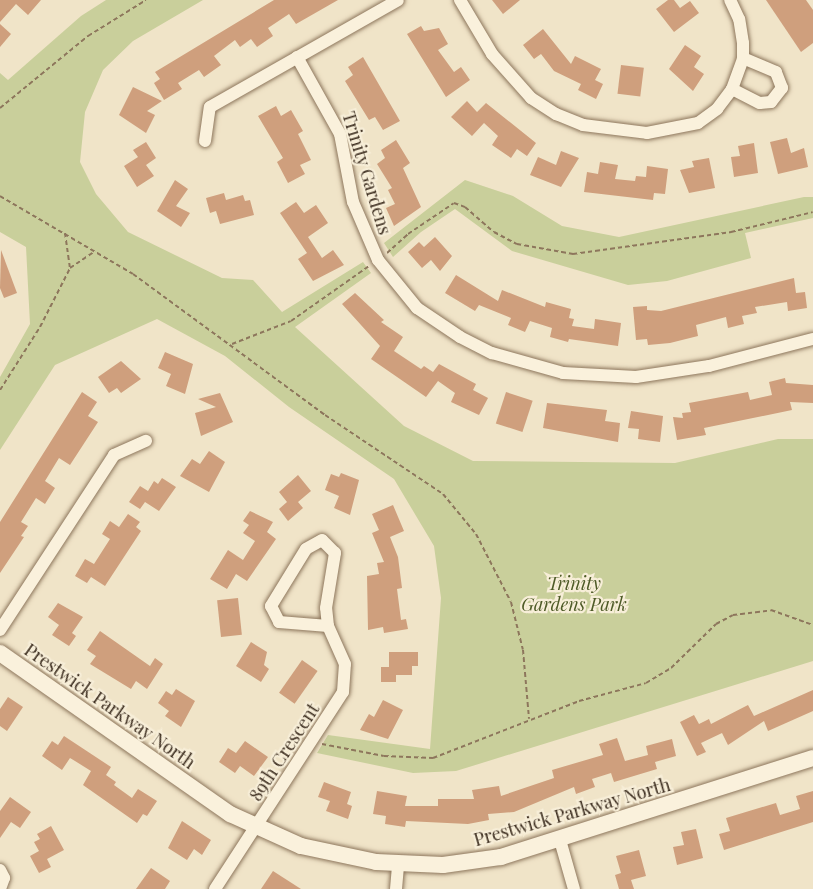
<!DOCTYPE html>
<html>
<head>
<meta charset="utf-8">
<style>
	body { margin:0 }
	#map { position:relative; width:813px; height:889px; overflow:hidden; background:#f0e4c8; font-family:"Playfair Display",serif }
	div>[style] { position:absolute }
	[style*='--x'] { left:calc(var(--x)*1px); top:calc(var(--y)*1px); width:calc(var(--w)*1px); rotate:calc(var(--a)*1deg) }
	.green>* { inset:0; background:#c9cf9b }
	.building>* { inset:0; background:#cf9f7d; transform-origin:0 0 }
	.path>* { height:2px; margin-top:-1px; transform-origin:0; background:repeating-linear-gradient(90deg,#8d765c 0 4.5px,transparent 0 7.5px) }
	.roads { filter:drop-shadow(0 0 2px #8d765c) drop-shadow(0 0 2px #8d765c) }
	.street>* { height:12px; margin:-6px; padding:0 6px; transform-origin:6px; border-radius:6px; background:#faf1dc }
	.secondary>* { height:16px; margin:-8px; padding:0 8px; transform-origin:8px; border-radius:8px; background:#faf1dc }
	span { translate:-50% -50%; white-space:nowrap; text-align:center; line-height:1.15; -webkit-text-stroke:4.5px #f7eed8; paint-order:stroke }
	.street-label { font-size:18px; color:#3d2e20 }
	.park-label { font-size:18px; color:#4d5a26; font-style:italic }
</style>
</head>
<body>
<div id="map">
	<div class="green">
		<div style="clip-path:polygon(106px 0,203px 0,133px 41px,103px 70px,85px 112px,80px 162px,96px 194px,128px 232px,222px 278px,253px 280px,282px 312px,363px 262px,371px 273px,295px 327px,404px 426px,473px 461px,675px 463px,778px 439px,813px 439px,813px 661px,456px 771px,413px 773px,317px 753px,328px 735px,430px 749px,441px 598px,434px 546px,394px 479px,289px 407px,225px 356px,157px 319px,55px 365px,0 450px,0 377px,30px 324px,26px 247px,0 232px,0 73px,8px 80px,81px 16px)"></div>
		<div style="clip-path:polygon(465px 180px,513px 196px,562px 226px,619px 237px,804px 197px,813px 197px,813px 218px,745px 233px,751px 258px,667px 281px,628px 285px,512px 251px,455px 209px,421px 232px,393px 257px,384px 243px)"></div>
	</div>
	<div class="building">
		<div style="clip-path:polygon(0 0,41px 0,28px 15px,16px 4px,0 22px)"></div>
		<div style="clip-path:polygon(274px 0,338px 0,296px 24px,289px 14px,268px 28px,273px 36px,257px 47px,251px 39px,240px 47px,235px 40px,214px 56px,221px 65px,204px 77px,199px 70px,178px 83px,182px 89px,164px 100px,154px 83px,160px 79px,155px 72px)"></div>
		<div style="clip-path:polygon(492px 0,520px 0,503px 14px)"></div>
		<div style="clip-path:polygon(668px 0,674px 0,680px 8px,690px 1px,699px 13px,674px 32px,656px 9px)"></div>
		<div style="clip-path:polygon(766px 0,806px 0,813px 10px,813px 43px,801px 52px)"></div>
		<div style="clip-path:polygon(0 24px,11px 34px,0 47px)"></div>
		<div style="clip-path:polygon(421px 26px,424px 31px,439px 28px,448px 44px,438px 50px,454px 72px,461px 67px,470px 80px,446px 97px,407px 34px)"></div>
		<div style="clip-path:polygon(543px 29px,571px 64px,575px 56px,601px 69px,595px 80px,603px 84px,596px 99px,578px 90px,581px 84px,554px 71px,541px 54px,534px 59px,523px 45px)"></div>
		<div style="clip-path:polygon(685px 45px,701px 56px,694px 67px,704px 74px,693px 91px,669px 69px)"></div>
		<div style="clip-path:polygon(363px 57px,400px 121px,383px 130px,375px 117px,369px 120px,345px 81px,353px 75px,348px 67px)"></div>
		<div style="left:621px;top:65px;width:23px;height:29px;rotate:7deg"></div>
		<div style="clip-path:polygon(133px 87px,162px 101px,147px 111px,155px 115px,146px 133px,119px 115px)"></div>
		<div style="clip-path:polygon(467px 101px,477px 112px,486px 103px,536px 143px,527px 156px,517px 149px,511px 158px,492px 145px,498px 136px,484px 123px,472px 136px,451px 117px)"></div>
		<div style="clip-path:polygon(276px 106px,281px 116px,291px 110px,303px 131px,298px 134px,311px 160px,300px 165px,305px 174px,288px 183px,277px 162px,283px 158px,258px 116px)"></div>
		<div style="clip-path:polygon(787px 138px,791px 153px,804px 148px,808px 167px,778px 174px,770px 142px)"></div>
		<div style="clip-path:polygon(396px 140px,410px 163px,403px 168px,421px 207px,394px 226px,386px 208px,395px 204px,388px 190px,392px 188px,377px 164px,385px 158px,381px 150px)"></div>
		<div style="clip-path:polygon(146px 142px,156px 158px,146px 165px,154px 176px,137px 187px,124px 166px,138px 157px,133px 150px)"></div>
		<div style="clip-path:polygon(754px 143px,758px 173px,734px 177px,731px 157px,740px 156px,738px 146px)"></div>
		<div style="clip-path:polygon(561px 151px,579px 158px,561px 187px,530px 175px,538px 157px,556px 165px)"></div>
		<div style="clip-path:polygon(709px 158px,715px 188px,689px 193px,680px 170px,694px 167px,692px 161px)"></div>
		<div style="clip-path:polygon(600px 162px,618px 165px,615px 179px,635px 181px,636px 176px,646px 177px,647px 166px,668px 169px,665px 194px,654px 193px,653px 200px,584px 192px,587px 172px,598px 174px)"></div>
		<div style="clip-path:polygon(175px 180px,188px 189px,176px 206px,190px 213px,181px 227px,157px 211px)"></div>
		<div style="clip-path:polygon(224px 193px,226px 200px,243px 195px,245px 201px,250px 200px,254px 215px,220px 224px,216px 211px,210px 213px,206px 198px)"></div>
		<div style="clip-path:polygon(296px 202px,304px 213px,316px 205px,328px 223px,308px 237px,322px 258px,333px 250px,344px 265px,313px 281px,298px 259px,307px 253px,280px 213px)"></div>
		<div style="clip-path:polygon(435px 237px,452px 256px,440px 271px,431px 260px,422px 268px,408px 252px,419px 242px,424px 247px)"></div>
		<div style="clip-path:polygon(1px 250px,17px 293px,4px 298px,0 288px)"></div>
		<div style="clip-path:polygon(456px 275px,498px 301px,502px 290px,545px 307px,546px 302px,571px 309px,569px 318px,574px 319px,572px 326px,594px 329px,595px 319px,621px 323px,618px 346px,569px 339px,568px 342px,550px 337px,552px 328px,530px 321px,525px 332px,508px 325px,511px 318px,479px 305px,475px 311px,445px 293px)"></div>
		<div style="clip-path:polygon(794px 278px,796px 293px,805px 292px,807px 308px,788px 311px,787px 302px,755px 307px,757px 313px,742px 316px,744px 324px,728px 328px,726px 317px,696px 325px,698px 336px,670px 343px,648px 345px,647px 339px,636px 340px,633px 307px,647px 306px,647px 310px,661px 311px)"></div>
		<div style="clip-path:polygon(355px 293px,384px 320px,381px 322px,403px 337px,394px 351px,421px 369px,424px 366px,433px 372px,439px 364px,476px 384px,473px 390px,488px 398px,479px 415px,451px 402px,455px 393px,438px 381px,426px 397px,371px 359px,380px 346px,342px 304px)"></div>
		<div style="clip-path:polygon(165px 352px,193px 364px,185px 394px,166px 386px,171px 374px,158px 368px)"></div>
		<div style="clip-path:polygon(121px 361px,141px 379px,121px 393px,117px 388px,109px 393px,98px 377px)"></div>
		<div style="clip-path:polygon(785px 378px,786px 383px,813px 385px,813px 403px,790px 402px,792px 410px,704px 428px,706px 435px,677px 440px,673px 417px,683px 418px,682px 413px,691px 412px,689px 403px,748px 392px,750px 400px,772px 395px,769px 382px)"></div>
		<div style="clip-path:polygon(82px 392px,97px 402px,88px 416px,98px 422px,70px 465px,59px 458px,45px 481px,55px 488px,45px 504px,36px 498px,21px 522px,28px 526px,21px 536px,24px 537px,0 573px,0 522px)"></div>
		<div style="left:506px;top:392px;width:28px;height:33px;rotate:18deg"></div>
		<div style="clip-path:polygon(220px 393px,233px 422px,201px 436px,195px 413px,216px 407px,198px 399px)"></div>
		<div style="clip-path:polygon(547px 403px,607px 410px,605px 421px,620px 423px,618px 442px,543px 428px)"></div>
		<div style="clip-path:polygon(631px 411px,663px 416px,660px 442px,638px 439px,639px 429px,628px 428px)"></div>
		<div style="clip-path:polygon(209px 451px,225px 462px,209px 492px,180px 476px,192px 459px,200px 464px)"></div>
		<div style="clip-path:polygon(341px 473px,359px 480px,350px 515px,334px 508px,339px 496px,325px 490px,331px 474px,339px 477px)"></div>
		<div style="clip-path:polygon(298px 475px,311px 491px,298px 502px,303px 508px,288px 521px,279px 509px,287px 502px,279px 492px)"></div>
		<div style="clip-path:polygon(162px 478px,176px 487px,159px 511px,145px 502px,140px 509px,129px 502px,140px 486px,148px 491px,154px 481px,158px 484px)"></div>
		<div style="clip-path:polygon(393px 505px,404px 531px,390px 537px,398px 557px,402px 588px,397px 589px,401px 620px,406px 619px,408px 629px,384px 633px,383px 627px,368px 630px,367px 576px,379px 574px,377px 563px,384px 562px,372px 533px,379px 530px,372px 514px)"></div>
		<div style="clip-path:polygon(250px 511px,273px 522px,267px 532px,276px 539px,247px 581px,236px 574px,227px 589px,210px 579px,228px 550px,243px 560px,255px 541px,243px 533px,249px 525px,243px 521px)"></div>
		<div style="clip-path:polygon(128px 514px,140px 522px,136px 527px,141px 531px,105px 586px,91px 577px,87px 583px,75px 576px,85px 559px,94px 564px,110px 539px,102px 534px,110px 521px,119px 527px)"></div>
		<div style="left:238px;top:598px;width:37px;height:21px;rotate:84deg"></div>
		<div style="clip-path:polygon(58px 603px,83px 617px,72px 633px,76px 636px,69px 646px,52px 635px,59px 625px,48px 617px)"></div>
		<div style="clip-path:polygon(100px 631px,150px 666px,155px 658px,163px 664px,147px 689px,136px 681px,131px 689px,90px 664px,96px 656px,87px 650px)"></div>
		<div style="clip-path:polygon(251px 642px,267px 652px,264px 665px,269px 669px,261px 682px,236px 666px)"></div>
		<div style="clip-path:polygon(389px 652px,418px 652px,418px 666px,412px 666px,412px 675px,396px 675px,396px 682px,381px 682px,381px 667px,389px 667px)"></div>
		<div style="left:302px;top:660px;width:19px;height:40px;rotate:35deg"></div>
		<div style="clip-path:polygon(176px 689px,195px 701px,181px 727px,165px 716px,169px 711px,158px 703px,166px 691px,172px 695px)"></div>
		<div style="clip-path:polygon(813px 690px,813px 711px,768px 731px,764px 721px,728px 745px,722px 733px,701px 743px,706px 752px,697px 756px,680px 722px,694px 715px,699px 724px,709px 719px,711px 724px,748px 705px,754px 716px)"></div>
		<div style="clip-path:polygon(8px 697px,23px 707px,7px 731px,0 726px,0 709px)"></div>
		<div style="clip-path:polygon(383px 700px,403px 710px,388px 739px,360px 730px,369px 714px,374px 717px)"></div>
		<div style="clip-path:polygon(64px 736px,111px 767px,106px 775px,116px 782px,114px 785px,132px 798px,138px 789px,157px 801px,147px 816px,143px 814px,137px 823px,83px 785px,91px 771px,75px 761px,70px 758px,62px 770px,42px 756px,52px 741px,58px 745px)"></div>
		<div style="clip-path:polygon(617px 738px,625px 761px,648px 755px,646px 746px,672px 739px,676px 756px,655px 762px,657px 769px,614px 782px,611px 773px,592px 779px,595px 787px,576px 794px,574px 787px,514px 812px,488px 814px,489px 820px,468px 824px,406px 821px,405px 827px,385px 824px,386px 816px,373px 814px,377px 791px,407px 796px,405px 806px,438px 806px,438px 799px,474px 799px,472px 790px,499px 786px,501px 796px,554px 778px,552px 770px,603px 755px,599px 744px)"></div>
		<div style="clip-path:polygon(245px 741px,268px 757px,254px 776px,240px 766px,235px 773px,219px 762px,228px 748px,236px 753px)"></div>
		<div style="clip-path:polygon(324px 782px,351px 792px,347px 804px,352px 806px,348px 819px,326px 811px,330px 801px,318px 797px)"></div>
		<div style="clip-path:polygon(813px 791px,813px 822px,724px 850px,719px 834px,730px 831px,726px 818px,776px 803px,780px 815px,800px 809px,796px 796px)"></div>
		<div style="clip-path:polygon(10px 797px,31px 812px,20px 828px,11px 822px,0 838px,0 811px)"></div>
		<div style="clip-path:polygon(182px 821px,211px 840px,202px 855px,194px 849px,187px 860px,168px 848px)"></div>
		<div style="clip-path:polygon(51px 826px,64px 850px,47px 859px,51px 867px,39px 873px,30px 856px,39px 851px,34px 842px,40px 839px,37px 834px)"></div>
		<div style="clip-path:polygon(696px 829px,703px 858px,677px 865px,673px 847px,684px 845px,681px 832px)"></div>
		<div style="clip-path:polygon(639px 850px,646px 876px,631px 880px,634px 889px,619px 889px,615px 875px,621px 873px,616px 856px)"></div>
		<div style="clip-path:polygon(151px 868px,170px 881px,165px 889px,136px 889px)"></div>
		<div style="clip-path:polygon(273px 871px,301px 889px,261px 889px)"></div>
	</div>
	<div class="path">
		<div style="--x:0;--y:108;--w:114;--a:-39.3"></div>
		<div style="--x:88;--y:36;--w:68;--a:-31.8"></div>
		<div style="--x:0;--y:196;--w:154;--a:30.4"></div>
		<div style="--x:133;--y:274;--w:238;--a:36.3"></div>
		<div style="--x:325;--y:415;--w:142;--a:33.8"></div>
		<div style="--x:443;--y:494;--w:52;--a:50.5"></div>
		<div style="--x:476;--y:534;--w:76;--a:62.8"></div>
		<div style="--x:511;--y:602;--w:49;--a:76"></div>
		<div style="--x:523;--y:650;--w:69;--a:85"></div>
		<div style="--x:65;--y:233;--w:35;--a:82"></div>
		<div style="--x:387;--y:253;--w:28;--a:-42"></div>
		<div style="--x:408;--y:234;--w:55;--a:-34"></div>
		<div style="--x:454;--y:203;--w:12;--a:20"></div>
		<div style="--x:465;--y:207;--w:38;--a:41"></div>
		<div style="--x:494;--y:232;--w:26;--a:28"></div>
		<div style="--x:517;--y:244;--w:57;--a:10.1"></div>
		<div style="--x:573;--y:254;--w:160;--a:-7.9"></div>
		<div style="--x:731;--y:232;--w:84;--a:-13.7"></div>
		<div style="--x:232;--y:344;--w:63;--a:-21.3"></div>
		<div style="--x:291;--y:321;--w:95;--a:-35.2"></div>
		<div style="--x:0;--y:390;--w:75;--a:-57.6"></div>
		<div style="--x:40;--y:327;--w:66;--a:-63"></div>
		<div style="--x:70;--y:268;--w:30;--a:-34"></div>
		<div style="--x:322;--y:744;--w:63;--a:11"></div>
		<div style="--x:384;--y:756;--w:49;--a:2.3"></div>
		<div style="--x:433;--y:758;--w:157;--a:-21.3"></div>
		<div style="--x:579;--y:701;--w:69;--a:-15"></div>
		<div style="--x:646;--y:683;--w:29;--a:-31"></div>
		<div style="--x:671;--y:668;--w:63;--a:-44.4"></div>
		<div style="--x:716;--y:624;--w:19;--a:-28"></div>
		<div style="--x:733;--y:615;--w:38;--a:-7"></div>
		<div style="--x:771;--y:610;--w:45;--a:19.7"></div>
	</div>
	<div class="roads">
		<div class="street">
			<div style="--x:460;--y:0;--w:63;--a:59.3"></div>
			<div style="--x:492;--y:54;--w:59;--a:48.4"></div>
			<div style="--x:531;--y:98;--w:30;--a:33"></div>
			<div style="--x:556;--y:114;--w:29;--a:22"></div>
			<div style="--x:583;--y:125;--w:64;--a:7.1"></div>
			<div style="--x:647;--y:133;--w:52;--a:-11.1"></div>
			<div style="--x:698;--y:123;--w:24;--a:-36"></div>
			<div style="--x:717;--y:109;--w:25;--a:-53"></div>
			<div style="--x:732;--y:89;--w:33;--a:-70"></div>
			<div style="--x:743;--y:58;--w:15;--a:-90"></div>
			<div style="--x:743;--y:43;--w:24;--a:-99"></div>
			<div style="--x:739;--y:19;--w:21;--a:-115"></div>
			<div style="--x:297;--y:57;--w:88;--a:60.8"></div>
			<div style="--x:340;--y:134;--w:69;--a:79.2"></div>
			<div style="--x:353;--y:202;--w:63;--a:66.7"></div>
			<div style="--x:378;--y:260;--w:62;--a:50.9"></div>
			<div style="--x:417;--y:308;--w:52;--a:34"></div>
			<div style="--x:460;--y:337;--w:36;--a:27"></div>
			<div style="--x:492;--y:353;--w:74;--a:15.7"></div>
			<div style="--x:563;--y:373;--w:73;--a:3.1"></div>
			<div style="--x:636;--y:377;--w:74;--a:-8.6"></div>
			<div style="--x:709;--y:366;--w:107;--a:-14.6"></div>
			<div style="--x:732;--y:89;--w:31;--a:27"></div>
			<div style="--x:760;--y:103;--w:11;--a:-5"></div>
			<div style="--x:771;--y:102;--w:18;--a:-52"></div>
			<div style="--x:782;--y:88;--w:17;--a:-111"></div>
			<div style="--x:776;--y:72;--w:36;--a:-157"></div>
			<div style="--x:205;--y:141;--w:34;--a:-82"></div>
			<div style="--x:210;--y:107;--w:216;--a:-29.6"></div>
			<div style="--x:0;--y:630;--w:209;--a:-56.9"></div>
			<div style="--x:114;--y:455;--w:35;--a:-24"></div>
			<div style="--x:560;--y:840;--w:51;--a:74.1"></div>
			<div style="--x:0;--y:870;--w:9;--a:63"></div>
			<div style="--x:4;--y:878;--w:12;--a:110"></div>
			<div style="--x:215;--y:889;--w:235;--a:-57"></div>
			<div style="--x:343;--y:692;--w:28;--a:-86"></div>
			<div style="--x:345;--y:664;--w:42;--a:-114.1"></div>
			<div style="--x:328;--y:626;--w:18;--a:-96"></div>
			<div style="--x:326;--y:608;--w:56;--a:-80.7"></div>
			<div style="--x:335;--y:553;--w:18;--a:-135"></div>
			<div style="--x:322;--y:540;--w:18;--a:151"></div>
			<div style="--x:306;--y:549;--w:67;--a:121.6"></div>
			<div style="--x:271;--y:606;--w:18;--a:63"></div>
			<div style="--x:279;--y:622;--w:49;--a:4.7"></div>
			<div style="--x:396;--y:889;--w:24;--a:-85"></div>
		</div>
		<div class="secondary">
			<div style="--x:0;--y:653;--w:281;--a:35"></div>
			<div style="--x:230;--y:814;--w:78;--a:24.3"></div>
			<div style="--x:301;--y:846;--w:77;--a:12"></div>
			<div style="--x:376;--y:862;--w:67;--a:2.6"></div>
			<div style="--x:443;--y:865;--w:59;--a:-7.9"></div>
			<div style="--x:501;--y:857;--w:327;--a:-17.6"></div>
		</div>
	</div>
	<div class="street-label">
		<span style="left:367px;top:173px;rotate:73deg">Trinity Gardens</span>
		<span style="left:110px;top:706px;rotate:35deg">Prestwick Parkway North</span>
		<span style="left:284px;top:752px;rotate:-57deg">89th Crescent</span>
		<span style="left:572px;top:812px;rotate:-16deg">Prestwick Parkway North</span>
	</div>
	<div class="park-label">
		<span style="left:574px;top:594px">Trinity<br>Gardens Park</span>
	</div>
</div>
</body>
</html>
